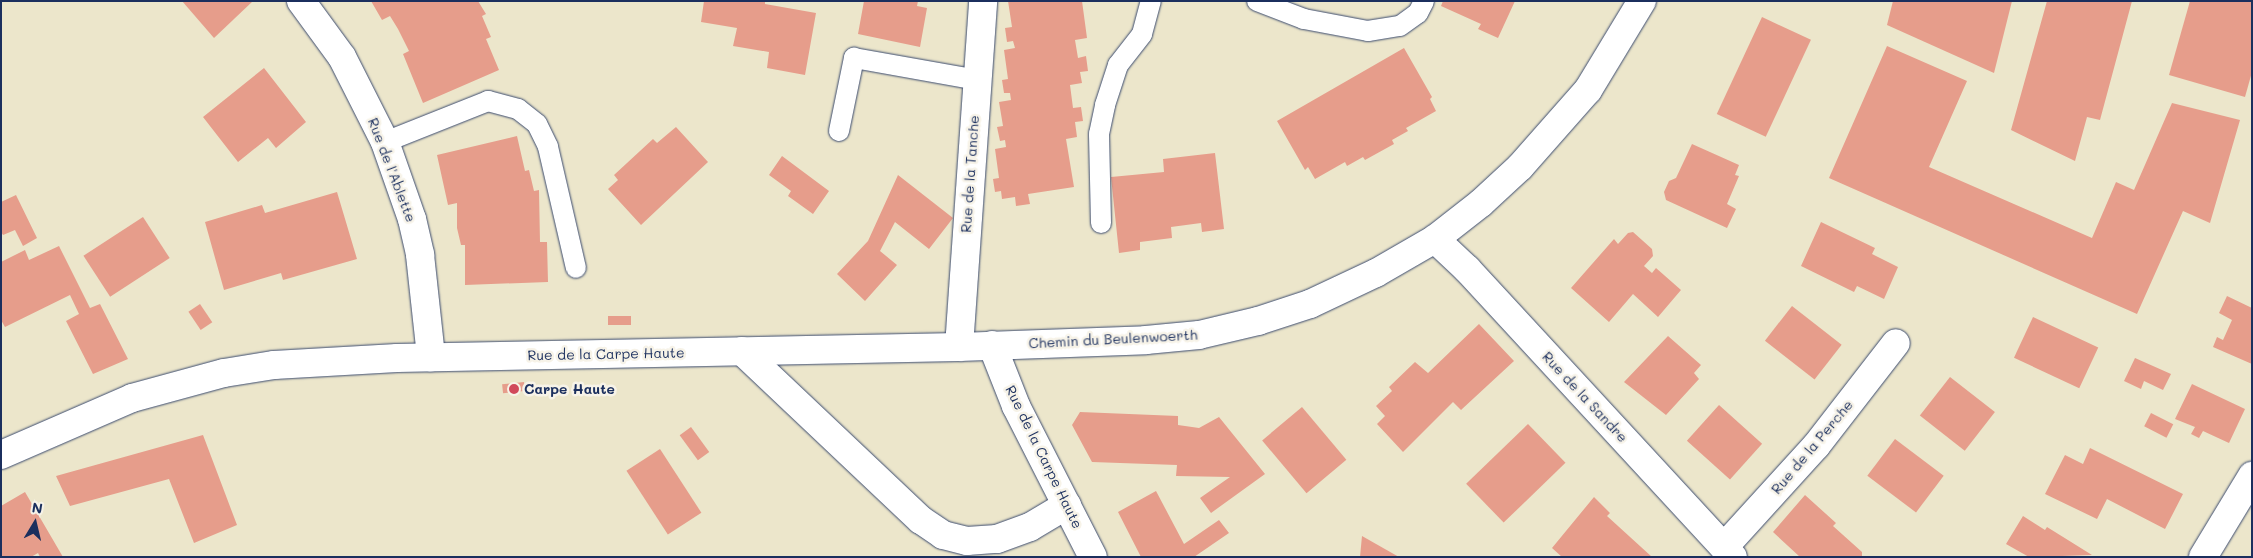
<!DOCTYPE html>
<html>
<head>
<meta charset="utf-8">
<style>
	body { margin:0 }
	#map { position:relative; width:2253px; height:558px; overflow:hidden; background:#ece6cb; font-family:Mali,sans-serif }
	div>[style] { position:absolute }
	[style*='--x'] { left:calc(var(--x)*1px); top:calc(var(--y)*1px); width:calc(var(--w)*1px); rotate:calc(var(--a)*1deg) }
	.building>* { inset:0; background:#e69d8b; transform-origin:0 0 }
	.roads { filter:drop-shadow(0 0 1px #3a4a6e) drop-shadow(0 0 1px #3a4a6e) }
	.service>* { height:20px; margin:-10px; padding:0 10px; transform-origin:10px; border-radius:10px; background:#fff }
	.minor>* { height:28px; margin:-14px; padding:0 14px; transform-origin:14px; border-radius:14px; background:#fff }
	.dots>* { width:14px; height:14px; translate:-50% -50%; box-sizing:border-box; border:2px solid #f7f3e8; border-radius:50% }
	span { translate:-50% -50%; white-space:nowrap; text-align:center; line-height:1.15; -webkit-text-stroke:5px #f7f3e8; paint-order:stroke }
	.street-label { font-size:14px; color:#1b2f5e }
	.poi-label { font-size:14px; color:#1b2f5e; font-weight:700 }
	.left { translate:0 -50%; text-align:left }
	.frame { position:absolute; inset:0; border:2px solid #1b2f5e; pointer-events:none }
	.north { position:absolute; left:10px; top:498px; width:50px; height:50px; -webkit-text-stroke:4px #f7f3e8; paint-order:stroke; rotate:9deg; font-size:14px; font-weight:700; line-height:20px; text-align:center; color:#1b2f5e }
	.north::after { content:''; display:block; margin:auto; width:18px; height:22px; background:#1b2f5e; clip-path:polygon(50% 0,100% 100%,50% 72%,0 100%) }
</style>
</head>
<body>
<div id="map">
	<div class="building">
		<div style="clip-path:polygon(182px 1px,253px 1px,214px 38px)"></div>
		<div style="clip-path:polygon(371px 1px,478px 1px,486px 14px,482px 16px,491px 37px,486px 39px,499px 70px,423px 103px,403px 54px,409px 51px,398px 29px,390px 16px,382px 20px)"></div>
		<div style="clip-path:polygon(704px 1px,765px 1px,765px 4px,816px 13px,805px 75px,767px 68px,769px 52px,733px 46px,737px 28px,701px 22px)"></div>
		<div style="clip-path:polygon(864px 1px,918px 1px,917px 6px,927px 8px,920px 47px,858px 34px)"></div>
		<div style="clip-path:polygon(1008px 1px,1082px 1px,1087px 38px,1075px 40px,1078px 58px,1086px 56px,1088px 71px,1080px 72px,1082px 83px,1070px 85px,1073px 108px,1081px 107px,1083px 121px,1075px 122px,1077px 137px,1066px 139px,1074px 187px,1028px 194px,1030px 204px,1016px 206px,1015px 197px,1002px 199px,1001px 191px,995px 192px,993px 179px,999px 178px,995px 149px,1006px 147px,1005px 140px,1000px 141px,997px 127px,1003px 126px,999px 102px,1011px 100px,1010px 93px,1004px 93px,1002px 80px,1008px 79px,1004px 50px,1015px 48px,1013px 41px,1007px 42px,1005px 28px,1012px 27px)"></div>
		<div style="clip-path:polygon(1443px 1px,1515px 1px,1498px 38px,1478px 29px,1481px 24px,1441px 6px)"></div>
		<div style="clip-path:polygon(1893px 1px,2012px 1px,1994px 73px,1887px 25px)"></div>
		<div style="clip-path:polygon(2047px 1px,2132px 1px,2100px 120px,2087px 117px,2075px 161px,2011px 130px)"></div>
		<div style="clip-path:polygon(2190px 1px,2252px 1px,2252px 72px,2245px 97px,2169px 75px)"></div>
		<div style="left:1762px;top:17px;width:54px;height:107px;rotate:25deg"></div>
		<div style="clip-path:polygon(1887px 46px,1967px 81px,1929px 167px,2092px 238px,2116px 182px,2134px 190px,2172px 103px,2240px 120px,2210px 223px,2183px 211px,2137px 314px,1829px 178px)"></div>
		<div style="clip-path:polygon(1404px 48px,1432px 97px,1430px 99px,1436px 111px,1406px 128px,1408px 131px,1392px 140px,1394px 144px,1365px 160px,1363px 157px,1347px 166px,1345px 162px,1315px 179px,1308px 167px,1305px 170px,1277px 121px)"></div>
		<div style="clip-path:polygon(264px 68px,306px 122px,276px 148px,268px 138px,238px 162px,203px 117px)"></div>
		<div style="clip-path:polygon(676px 127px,708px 162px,641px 225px,608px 189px,618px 180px,614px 175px,653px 139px,657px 143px)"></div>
		<div style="clip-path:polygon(517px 136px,525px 171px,529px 170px,534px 191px,539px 190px,540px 242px,547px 242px,548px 282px,465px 285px,465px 245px,461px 245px,457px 228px,457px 203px,448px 205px,437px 155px)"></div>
		<div style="clip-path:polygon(1692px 144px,1739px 165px,1735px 175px,1739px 176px,1727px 204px,1736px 209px,1727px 228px,1666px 200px,1664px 192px,1669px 181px,1676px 178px)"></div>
		<div style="clip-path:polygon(1215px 153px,1224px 229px,1202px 232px,1201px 223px,1171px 227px,1172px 238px,1140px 242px,1140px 250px,1119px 253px,1111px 177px,1164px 172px,1163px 159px)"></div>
		<div style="clip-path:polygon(782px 156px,829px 191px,813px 214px,788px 196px,791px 191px,769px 175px)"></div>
		<div style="clip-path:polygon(898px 175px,953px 218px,929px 249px,895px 222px,880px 251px,897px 265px,865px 301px,837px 274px,868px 241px)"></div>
		<div style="clip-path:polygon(337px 192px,357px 259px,283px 280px,281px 273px,224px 290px,205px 222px,262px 205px,265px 213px)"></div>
		<div style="clip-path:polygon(16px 195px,37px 238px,23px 246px,15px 230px,3px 235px,1px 232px,1px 202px)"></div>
		<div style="left:143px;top:217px;width:49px;height:71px;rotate:57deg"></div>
		<div style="clip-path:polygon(1821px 222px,1875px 248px,1872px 254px,1898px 267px,1884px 299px,1857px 286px,1854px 292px,1801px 266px)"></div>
		<div style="clip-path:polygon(1633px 232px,1652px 249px,1653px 256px,1644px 266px,1652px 273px,1656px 268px,1681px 290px,1658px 317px,1633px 294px,1609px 322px,1571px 288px,1614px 239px,1618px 244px,1628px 233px)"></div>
		<div style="clip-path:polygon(59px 246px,90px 308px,100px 304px,128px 359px,93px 374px,66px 321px,79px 314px,70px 295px,5px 327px,1px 320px,1px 262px,25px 250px,29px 260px)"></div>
		<div style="clip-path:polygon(2227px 296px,2252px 308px,2252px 364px,2213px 347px,2217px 337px,2223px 340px,2232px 320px,2219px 313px)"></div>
		<div style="left:200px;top:304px;width:22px;height:14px;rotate:56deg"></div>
		<div style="left:1792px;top:306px;width:63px;height:44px;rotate:38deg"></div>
		<div style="left:631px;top:316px;width:9px;height:23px;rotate:90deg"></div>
		<div style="left:2033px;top:317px;width:72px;height:45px;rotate:25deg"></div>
		<div style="clip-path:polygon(1479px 324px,1514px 361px,1461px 410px,1453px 402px,1403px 452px,1377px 424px,1385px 416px,1376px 406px,1392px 391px,1389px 387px,1415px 362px,1428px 373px)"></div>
		<div style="clip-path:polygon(1668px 336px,1701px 365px,1694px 373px,1699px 379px,1666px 415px,1624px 382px)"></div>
		<div style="clip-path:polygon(2135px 358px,2171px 374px,2163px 390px,2144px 381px,2141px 389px,2124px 381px)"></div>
		<div style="left:1950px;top:377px;width:57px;height:49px;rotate:38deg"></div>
		<div style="left:524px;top:382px;width:9px;height:22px;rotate:84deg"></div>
		<div style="clip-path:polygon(2192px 384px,2245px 409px,2229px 443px,2203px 431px,2199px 438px,2191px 434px,2195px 427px,2175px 419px)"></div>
		<div style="left:1719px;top:405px;width:58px;height:48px;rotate:42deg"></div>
		<div style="left:1302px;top:407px;width:69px;height:52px;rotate:50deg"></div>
		<div style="clip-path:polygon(1080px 412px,1178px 416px,1178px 425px,1199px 428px,1219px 417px,1265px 474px,1211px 513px,1200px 498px,1230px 477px,1176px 476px,1177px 465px,1092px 462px,1072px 425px)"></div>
		<div style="left:2151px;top:413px;width:25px;height:15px;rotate:27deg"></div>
		<div style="left:1528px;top:424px;width:54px;height:86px;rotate:46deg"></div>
		<div style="left:691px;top:427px;width:31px;height:14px;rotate:54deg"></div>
		<div style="clip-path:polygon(203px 435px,237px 525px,194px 543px,169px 479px,70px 506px,56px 476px)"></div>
		<div style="left:1895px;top:439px;width:61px;height:46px;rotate:37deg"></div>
		<div style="clip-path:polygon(2090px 448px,2183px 494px,2165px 529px,2107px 499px,2097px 519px,2045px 494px,2065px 455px,2083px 464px)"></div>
		<div style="left:660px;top:449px;width:76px;height:40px;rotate:57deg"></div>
		<div style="clip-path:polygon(1156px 491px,1184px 544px,1219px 520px,1229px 533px,1194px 557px,1141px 557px,1118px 512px)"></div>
		<div style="clip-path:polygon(25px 492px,63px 557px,40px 557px,38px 553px,31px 557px,1px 557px,1px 506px)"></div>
		<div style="clip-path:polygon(1805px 495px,1836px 523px,1833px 526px,1862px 552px,1862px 557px,1800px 557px,1773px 532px)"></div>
		<div style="clip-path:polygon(1594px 497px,1610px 513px,1607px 516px,1652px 557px,1562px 557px,1552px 548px)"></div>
		<div style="clip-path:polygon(2023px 516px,2045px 530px,2047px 527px,2092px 555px,2029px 557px,2006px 544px)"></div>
		<div style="clip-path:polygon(1362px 536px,1399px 557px,1360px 557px)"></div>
	</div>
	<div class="roads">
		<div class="service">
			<div style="--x:1257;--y:1;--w:50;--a:21"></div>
			<div style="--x:1304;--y:19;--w:65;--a:10.6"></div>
			<div style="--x:1368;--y:31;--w:32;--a:-9"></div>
			<div style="--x:1400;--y:26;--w:22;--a:-36"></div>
			<div style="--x:1418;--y:13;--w:13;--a:-63"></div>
			<div style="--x:839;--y:131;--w:75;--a:-78.4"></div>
			<div style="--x:854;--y:58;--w:125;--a:10.1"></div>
			<div style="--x:385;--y:142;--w:111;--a:-21.7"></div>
			<div style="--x:488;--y:101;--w:31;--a:15"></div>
			<div style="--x:518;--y:109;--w:24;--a:38"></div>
			<div style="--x:537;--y:124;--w:25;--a:64"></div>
			<div style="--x:548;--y:147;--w:124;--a:77"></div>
			<div style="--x:1101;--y:223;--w:89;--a:-91.3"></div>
			<div style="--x:1099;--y:134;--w:30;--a:-78"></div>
			<div style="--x:1105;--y:105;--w:42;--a:-72"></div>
			<div style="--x:1118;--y:65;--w:39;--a:-52"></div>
			<div style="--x:1142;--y:34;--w:34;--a:-75"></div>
		</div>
		<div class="minor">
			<div style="--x:301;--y:1;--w:69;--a:53.8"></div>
			<div style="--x:342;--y:57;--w:95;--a:63.2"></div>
			<div style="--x:385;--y:142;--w:82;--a:70.7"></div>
			<div style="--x:412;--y:219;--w:37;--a:77"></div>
			<div style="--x:420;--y:255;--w:103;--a:83.8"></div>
			<div style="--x:1435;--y:239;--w:44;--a:43.2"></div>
			<div style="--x:1467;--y:269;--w:392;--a:47.3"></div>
			<div style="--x:992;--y:345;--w:66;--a:68.5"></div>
			<div style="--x:1016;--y:406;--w:169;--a:63"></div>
			<div style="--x:959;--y:347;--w:347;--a:-86"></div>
			<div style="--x:742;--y:351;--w:246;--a:43.4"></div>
			<div style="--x:921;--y:520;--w:27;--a:34"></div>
			<div style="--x:943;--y:535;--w:25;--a:14"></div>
			<div style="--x:967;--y:541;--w:30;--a:-4"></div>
			<div style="--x:997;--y:539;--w:35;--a:-20"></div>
			<div style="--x:1030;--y:527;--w:43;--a:-30.7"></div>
			<div style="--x:1;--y:455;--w:143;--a:-23.5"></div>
			<div style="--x:132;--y:398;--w:95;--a:-15.2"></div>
			<div style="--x:224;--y:373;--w:51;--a:-9.1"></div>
			<div style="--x:274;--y:365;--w:123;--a:-3.3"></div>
			<div style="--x:397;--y:358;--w:562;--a:-1.12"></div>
			<div style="--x:959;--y:347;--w:187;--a:-2.1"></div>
			<div style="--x:1146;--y:340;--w:53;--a:-5.4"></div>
			<div style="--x:1199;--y:335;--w:61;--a:-13.3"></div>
			<div style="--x:1258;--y:321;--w:55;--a:-18.1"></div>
			<div style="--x:1310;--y:304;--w:73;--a:-25.2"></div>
			<div style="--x:1376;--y:273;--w:68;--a:-30"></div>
			<div style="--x:1435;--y:239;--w:58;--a:-38"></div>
			<div style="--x:1481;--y:203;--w:53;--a:-42.7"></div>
			<div style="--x:1520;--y:167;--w:103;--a:-48.6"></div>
			<div style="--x:1588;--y:90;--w:104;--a:-58.8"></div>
			<div style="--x:1724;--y:547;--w:137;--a:-47.7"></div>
			<div style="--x:1816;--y:446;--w:130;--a:-52.2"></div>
			<div style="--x:2203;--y:557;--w:95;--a:-58.8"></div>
		</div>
	</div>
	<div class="dots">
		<div style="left:514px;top:389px;background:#d1495b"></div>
	</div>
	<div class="street-label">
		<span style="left:392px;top:170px;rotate:69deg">Rue de l'Ablette</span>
		<span style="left:970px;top:174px;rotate:-86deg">Rue de la Tanche</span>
		<span style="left:1113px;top:339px;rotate:-3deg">Chemin du Beulenwoerth</span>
		<span style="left:606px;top:354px;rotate:-1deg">Rue de la Carpe Haute</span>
		<span style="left:1585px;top:397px;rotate:47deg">Rue de la Sandre</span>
		<span style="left:1812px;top:447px;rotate:-50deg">Rue de la Perche</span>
		<span style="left:1044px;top:457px;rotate:64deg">Rue de la Carpe Haute</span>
	</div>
	<div class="poi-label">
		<span class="left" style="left:524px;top:389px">Carpe Haute</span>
	</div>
	<div class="frame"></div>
	<div class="north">N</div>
</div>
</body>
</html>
